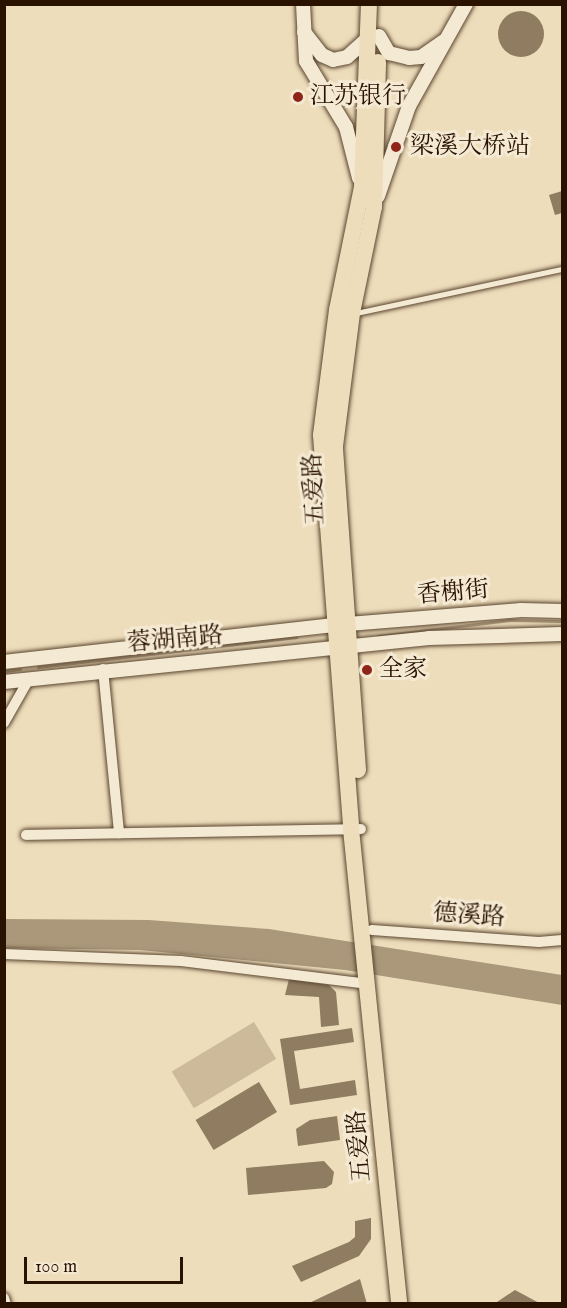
<!DOCTYPE html>
<html>
<head>
<meta charset="utf-8">
<style>
	body { margin:0 }
	#map { position:relative; width:567px; height:1308px; overflow:hidden; background:#edb; font-family:"IM FELL English","Noto Serif SC",serif }
	div>[style] { position:absolute }
	[style*='--x'] { left:calc(var(--x)*1px); top:calc(var(--y)*1px); width:calc(var(--w)*1px); rotate:calc(var(--a)*1deg) }
	.green>* { inset:0; background:#cdba9b; transform-origin:0 0 }
	.water>* { inset:0; background:#ab987b }
	.stream>* { height:3px; margin:-1.5px; padding:0 1.5px; transform-origin:1.5px; border-radius:1.5px; background:#ab987b }
	.building>* { inset:0; background:#8f7c61; transform-origin:0 0 }
	.round { border-radius:50% }
	.roads { filter:drop-shadow(0 0 2px #5a452f) drop-shadow(0 0 2px #5a452f) }
	.lane>* { height:5px; margin:-2.5px; padding:0 2.5px; transform-origin:2.5px; border-radius:2.5px; background:#f4e9d3 }
	.street>* { height:10px; margin:-5px; padding:0 5px; transform-origin:5px; border-radius:5px; background:#f4e9d3 }
	.secondary>* { height:14px; margin:-7px; padding:0 7px; transform-origin:7px; border-radius:7px; background:#f4e9d3 }
	.primary>* { height:16px; margin:-8px; padding:0 8px; transform-origin:8px; border-radius:8px; background:#edb }
	.dots>* { width:16px; height:16px; translate:-50% -50%; box-sizing:border-box; border:3px solid #f4e9d3; border-radius:50% }
	span { translate:-50% -50%; white-space:nowrap; text-align:center; line-height:1.15; -webkit-text-stroke:6px #f4e9d3; paint-order:stroke }
	.poi-label { font-size:24px; color:#291200 }
	.left { translate:0 -50%; text-align:left }
	.street-label { font-size:24px; color:#291200 }
	.frame { position:absolute; inset:0; border:6px solid #291200; pointer-events:none }
	.scale { position:absolute; left:24px; top:1257px; width:159px; height:27px; box-sizing:border-box; border:3px solid #291200; border-top:0; padding-left:8px; font-size:18px; line-height:21px; white-space:nowrap; color:#291200; -webkit-text-stroke:4px #f4e9d3; paint-order:stroke }
</style>
</head>
<body>
<div id="map">
	<div class="green">
		<div style="left:254px;top:1022px;width:43px;height:96px;rotate:59deg"></div>
	</div>
	<div class="water">
		<div style="clip-path:polygon(5px 919px,149px 920px,269px 929px,562px 975px,562px 1005px,345px 970px,140px 950px,5px 948px)"></div>
	</div>
	<div class="stream">
		<div style="--x:378;--y:636;--w:133;--a:-6.9"></div>
		<div style="--x:510;--y:620;--w:52;--a:1.1"></div>
		<div style="--x:38;--y:667;--w:260;--a:-6.6"></div>
		<div style="--x:4;--y:671;--w:16;--a:-7"></div>
	</div>
	<div class="building">
		<div class="round" style="left:498px;top:11px;width:46px;height:46px"></div>
		<div style="clip-path:polygon(562px 191px,562px 213px,555px 215px,549px 195px)"></div>
		<div style="clip-path:polygon(289px 979px,329px 985px,336px 992px,339px 1025px,321px 1027px,319px 997px,285px 995px)"></div>
		<div style="clip-path:polygon(352px 1028px,354px 1042px,294px 1051px,300px 1089px,355px 1080px,357px 1095px,290px 1105px,280px 1039px)"></div>
		<div style="left:259px;top:1082px;width:35px;height:74px;rotate:59deg"></div>
		<div style="clip-path:polygon(337px 1116px,340px 1140px,298px 1146px,296px 1129px,310px 1120px)"></div>
		<div style="clip-path:polygon(324px 1161px,334px 1172px,332px 1184px,326px 1188px,248px 1195px,246px 1168px)"></div>
		<div style="clip-path:polygon(371px 1218px,371px 1239px,359px 1256px,301px 1282px,292px 1266px,349px 1242px,355px 1237px,355px 1221px)"></div>
		<div style="clip-path:polygon(360px 1279px,367px 1304px,307px 1304px)"></div>
		<div style="clip-path:polygon(515px 1290px,541px 1304px,494px 1304px)"></div>
	</div>
	<div class="roads">
		<div class="lane">
			<div style="--x:356;--y:313;--w:211;--a:-12.1"></div>
		</div>
		<div class="street">
			<div style="--x:103;--y:669;--w:165;--a:84.4"></div>
			<div style="--x:4;--y:723;--w:51;--a:-60.4"></div>
			<div style="--x:26;--y:835;--w:335;--a:-1"></div>
			<div style="--x:372;--y:930;--w:167;--a:4.1"></div>
			<div style="--x:539;--y:942;--w:23;--a:-5"></div>
			<div style="--x:4;--y:954;--w:177;--a:2.3"></div>
			<div style="--x:181;--y:961;--w:189;--a:7"></div>
			<div style="--x:4;--y:1298;--w:6;--a:72"></div>
		</div>
		<div class="secondary">
			<div style="--x:303;--y:4;--w:57;--a:87"></div>
			<div style="--x:306;--y:61;--w:77;--a:58.8"></div>
			<div style="--x:346;--y:127;--w:53;--a:75.7"></div>
			<div style="--x:304;--y:32;--w:29;--a:52"></div>
			<div style="--x:322;--y:55;--w:12;--a:24"></div>
			<div style="--x:333;--y:60;--w:14;--a:-12"></div>
			<div style="--x:347;--y:57;--w:30;--a:-42"></div>
			<div style="--x:379;--y:36;--w:20;--a:60"></div>
			<div style="--x:389;--y:53;--w:21;--a:14"></div>
			<div style="--x:409;--y:58;--w:12;--a:-5"></div>
			<div style="--x:421;--y:57;--w:28;--a:-35"></div>
			<div style="--x:378;--y:196;--w:95;--a:-71"></div>
			<div style="--x:409;--y:106;--w:117;--a:-60.8"></div>
			<div style="--x:4;--y:662;--w:334;--a:-6.4"></div>
			<div style="--x:336;--y:625;--w:186;--a:-4.6"></div>
			<div style="--x:521;--y:610;--w:41;--a:1.4"></div>
			<div style="--x:4;--y:682;--w:427;--a:-5.9"></div>
			<div style="--x:429;--y:638;--w:133;--a:-1.7"></div>
		</div>
		<div class="primary">
			<div style="--x:369;--y:4;--w:183;--a:92.2"></div>
			<div style="--x:362;--y:187;--w:126;--a:101.5"></div>
			<div style="--x:337;--y:310;--w:126;--a:97.3"></div>
			<div style="--x:321;--y:435;--w:395;--a:85.6"></div>
			<div style="--x:351;--y:829;--w:477;--a:84.2"></div>
			<div style="--x:358;--y:770;--w:325;--a:-94.1"></div>
			<div style="--x:335;--y:446;--w:134;--a:-82.7"></div>
			<div style="--x:352;--y:313;--w:108;--a:-78.3"></div>
			<div style="--x:374;--y:207;--w:145;--a:-88.4"></div>
		</div>
	</div>
	<div class="dots">
		<div style="left:298px;top:97px;background:#8f2418"></div>
		<div style="left:396px;top:147px;background:#8f2418"></div>
		<div style="left:367px;top:670px;background:#8f2418"></div>
	</div>
	<div class="poi-label">
		<span class="left" style="left:310px;top:97px">江苏银行</span>
		<span class="left" style="left:410px;top:147px">梁溪大桥站</span>
		<span class="left" style="left:379px;top:670px">全家</span>
	</div>
	<div class="street-label">
		<span style="left:315px;top:489px;rotate:-93deg">五爱路</span>
		<span style="left:453px;top:593px;rotate:-5deg">香榭街</span>
		<span style="left:175px;top:640px;rotate:-5deg">蓉湖南路</span>
		<span style="left:469px;top:916px;rotate:4deg">德溪路</span>
		<span style="left:360px;top:1146px;rotate:-95deg">五爱路</span>
	</div>
	<div class="frame"></div>
	<div class="scale">100 m</div>
</div>
</body>
</html>
